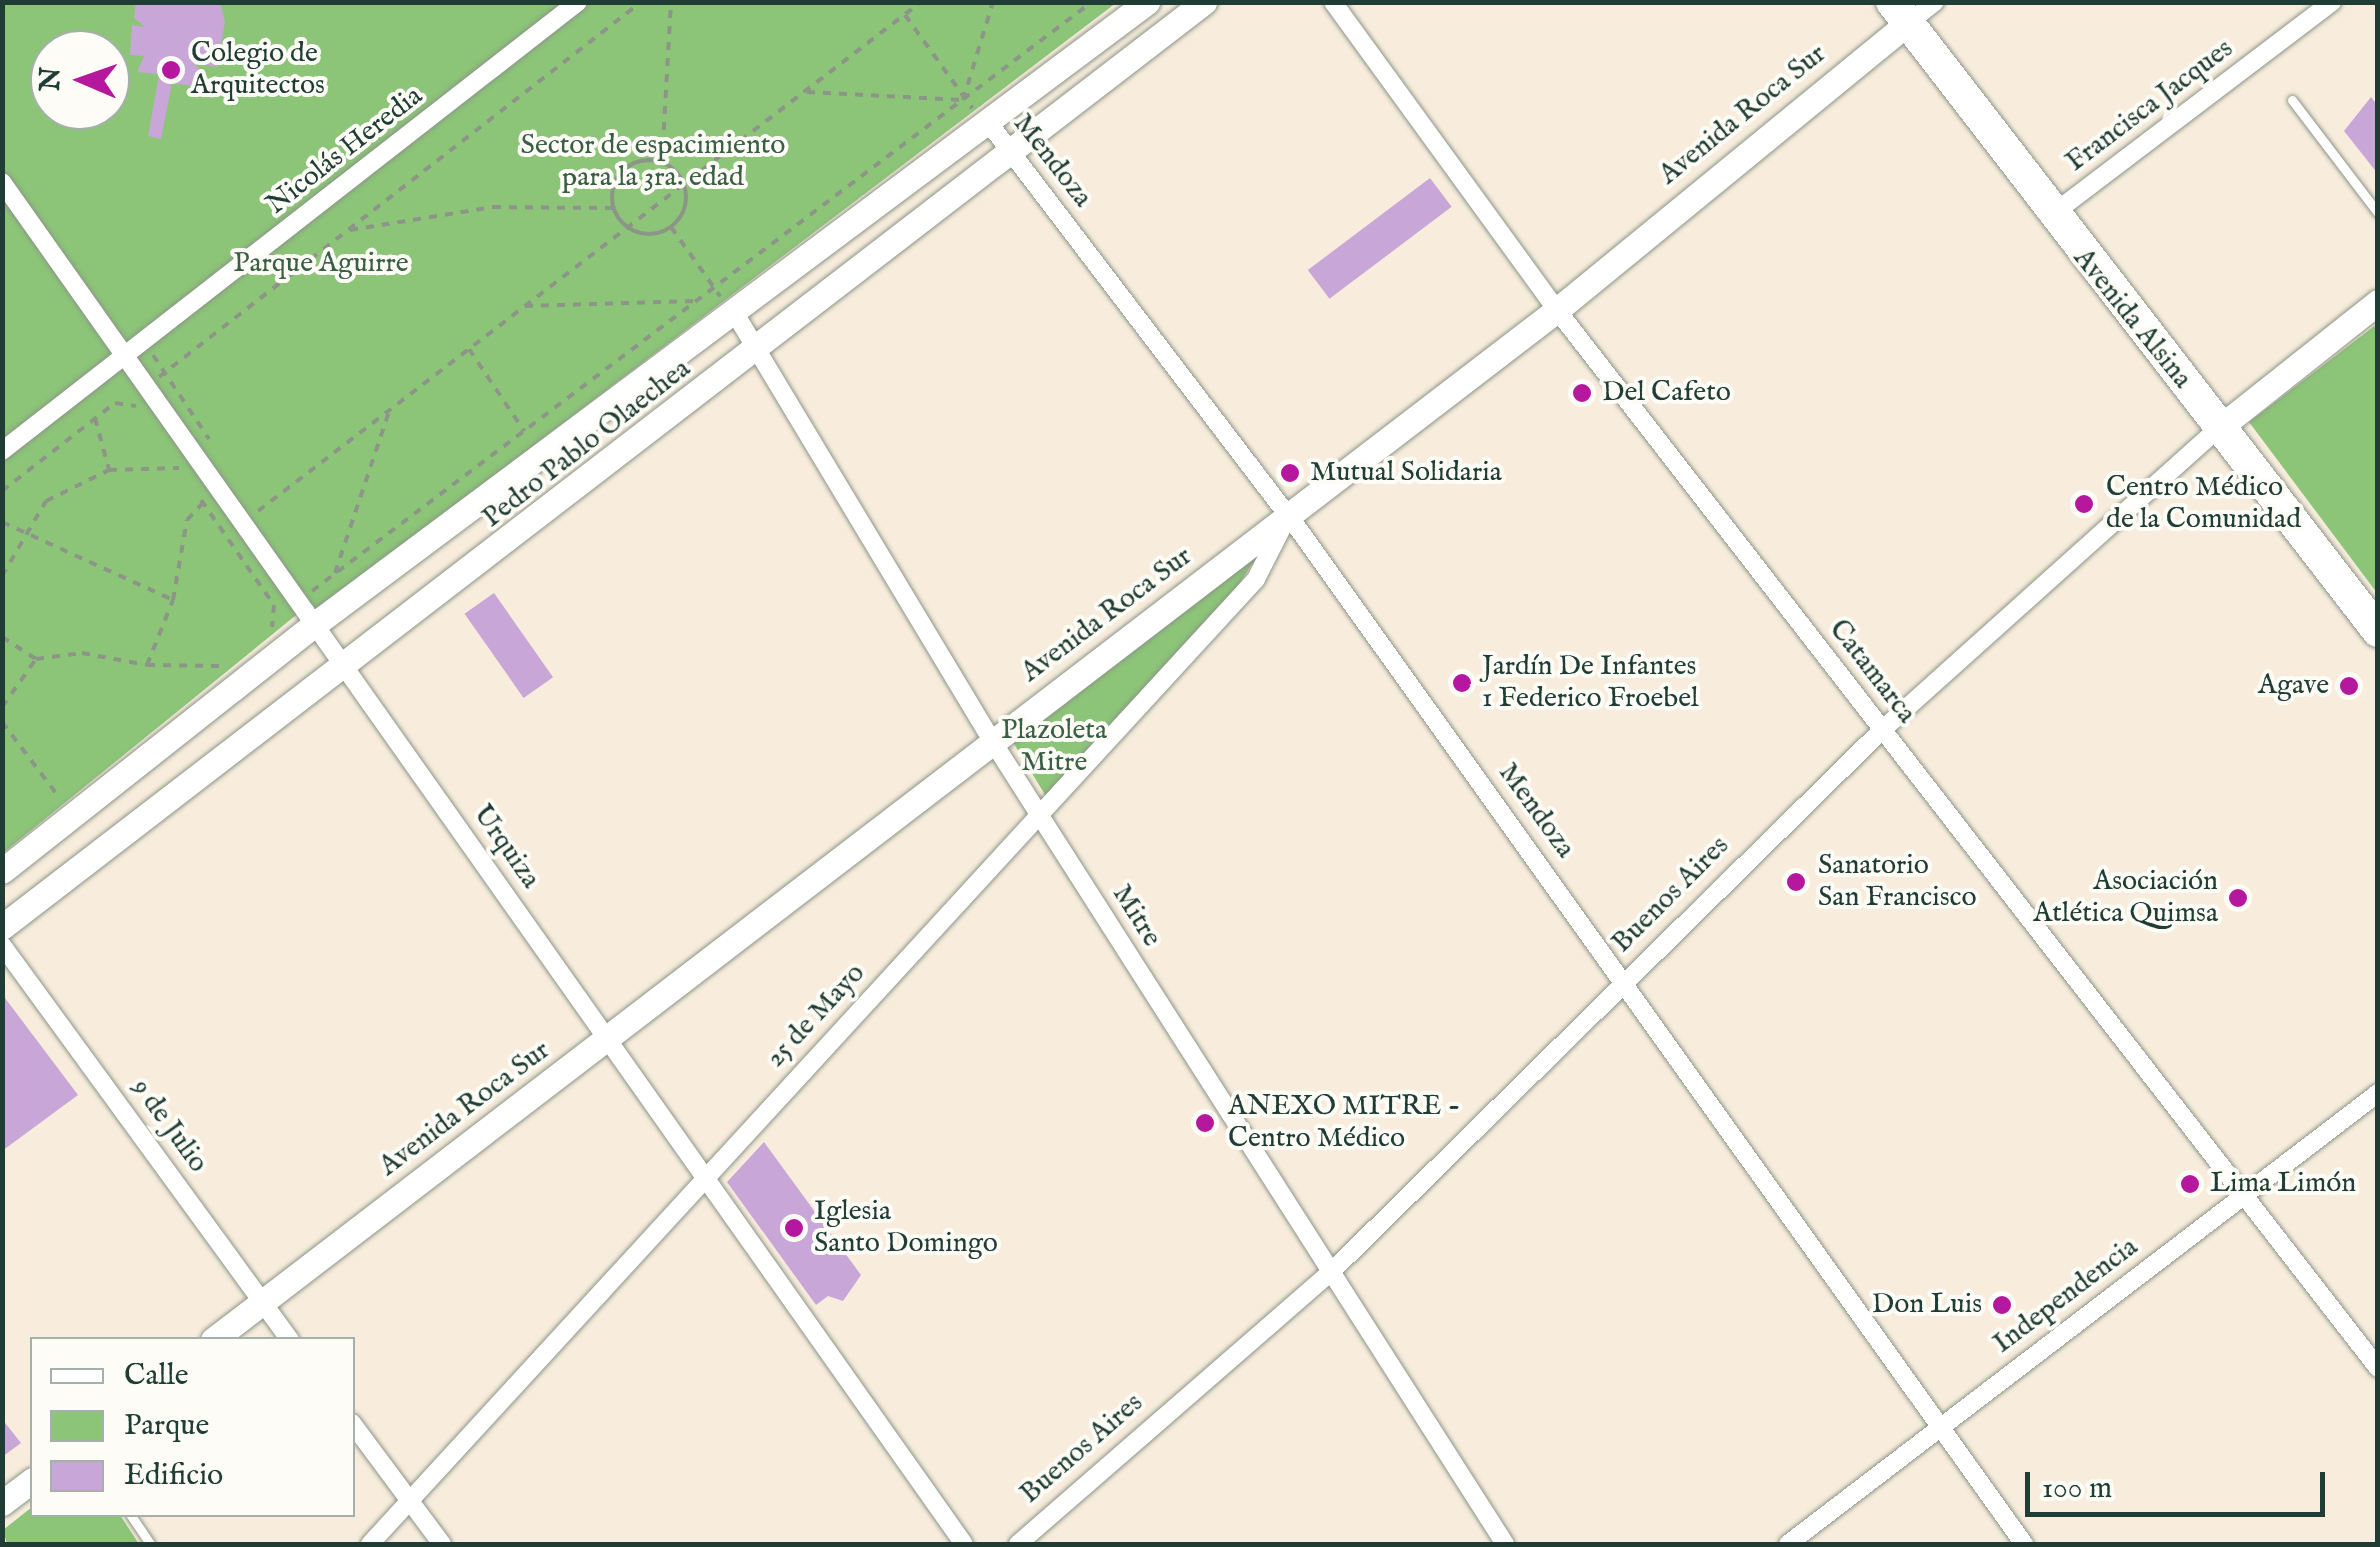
<!DOCTYPE html>
<html>
<head>
<meta charset="utf-8">
<style>
	body { margin:0 }
	#map { position:relative; width:2380px; height:1547px; overflow:hidden; background:#f8eddd; font-family:"IM FELL English",serif }
	div>[style] { position:absolute }
	[style*='--x'] { left:calc(var(--x)*1px); top:calc(var(--y)*1px); width:calc(var(--w)*1px); rotate:calc(var(--a)*1deg) }
	.green>* { inset:0; background:#8cc478 }
	.building>* { inset:0; background:#c8a6d7; transform-origin:0 0 }
	.path>* { height:4px; margin-top:-2px; transform-origin:0; background:repeating-linear-gradient(90deg,#8c9588 0 8px,transparent 0 16px) }
	.path>.ring { margin:-2px; padding:0; box-sizing:content-box; background:none; border:4px solid #8c9588; border-radius:50% }
	.roads { filter:drop-shadow(0 0 2px #8c9588) drop-shadow(0 0 2px #8c9588) }
	.lane>* { height:9px; margin:-4.5px; padding:0 4.5px; transform-origin:4.5px; border-radius:4.5px; background:#fff }
	.street>* { height:18px; margin:-9px; padding:0 9px; transform-origin:9px; border-radius:9px; background:#fff }
	.secondary>* { height:25px; margin:-12.5px; padding:0 12.5px; transform-origin:12.5px; border-radius:12.5px; background:#fff }
	.highway>* { height:32px; margin:-16px; padding:0 16px; transform-origin:16px; border-radius:16px; background:#fff }
	.dots>* { width:28px; height:28px; translate:-50% -50%; box-sizing:border-box; border:5px solid #fdfcf7; border-radius:50% }
	span { translate:-50% -50%; white-space:nowrap; text-align:center; line-height:1.15; -webkit-text-stroke:8px #fdfcf7; paint-order:stroke }
	.poi-label { font-size:28px; color:#1f3d34 }
	.left { translate:0 -50%; text-align:left }
	.right { translate:-100% -50%; text-align:right }
	.street-label { font-size:28px; color:#1f3d34 }
	.park-label { font-size:28px; color:#3a5f45 }
	.frame { position:absolute; inset:0; border:5px solid #1f3d34; pointer-events:none }
	.legend { position:absolute; left:30px; top:1337px; width:325px; height:180px; box-sizing:border-box; background:#fdfcf7; border:2px solid #a4b0a9; margin:0; padding:12px 18px; list-style:none; font-size:30px; color:#1f3d34 }
	.legend li { display:flex; align-items:center; gap:20px; height:50px }
	.legend b { width:50px; border:2px solid #a4b0a9 }
	.north { position:absolute; left:30px; top:30px; width:100px; height:100px; box-sizing:border-box; background:#fdfcf7; border:2px solid #a4b0a9; border-radius:50%; rotate:272deg; font-size:28px; font-weight:700; line-height:40px; text-align:center; color:#1f3d34 }
	.north::after { content:''; display:block; margin:auto; width:35px; height:45px; background:#b5179e; clip-path:polygon(50% 0,100% 100%,50% 72%,0 100%) }
	.scale { position:absolute; left:2025px; top:1472px; width:300px; height:45px; box-sizing:border-box; border:5px solid #1f3d34; border-top:0; padding-left:12px; font-size:30px; line-height:35px; white-space:nowrap; color:#1f3d34; -webkit-text-stroke:8px #fdfcf7; paint-order:stroke }
</style>
</head>
<body>
<div id="map">
	<div class="green">
		<div style="clip-path:polygon(evenodd,3px 3px,1116px 3px,317px 610px,311px 603px,3px 853px,3px 3px,50px 50px,110px 50px,110px 110px,50px 110px,50px 50px)"></div>
		<div style="clip-path:polygon(2377px 324px,2377px 593px,2249px 422px)"></div>
		<div style="clip-path:polygon(1260px 551px,1236px 589px,1047px 798px,1013px 742px)"></div>
		<div style="clip-path:polygon(32px 1507px,32px 1514px,120px 1515px,139px 1544px,7px 1544px,3px 1530px)"></div>
	</div>
	<div class="building">
		<div style="clip-path:polygon(136px 2px,220px 2px,225px 22px,217px 67px,193px 63px,205px 73px,191px 86px,172px 83px,161px 139px,148px 136px,159px 74px,137px 72px,144px 56px,130px 55px,132px 25px,145px 27px,134px 18px)"></div>
		<div style="clip-path:polygon(2371px 97px,2378px 106px,2378px 174px,2344px 131px)"></div>
		<div style="left:1430px;top:178px;width:36px;height:153px;rotate:53deg"></div>
		<div style="left:494px;top:593px;width:103px;height:36px;rotate:55deg"></div>
		<div style="clip-path:polygon(2px 994px,78px 1095px,2px 1151px)"></div>
		<div style="clip-path:polygon(764px 1142px,861px 1275px,843px 1301px,828px 1296px,816px 1305px,727px 1182px)"></div>
		<div style="clip-path:polygon(2px 1419px,21px 1443px,2px 1457px)"></div>
	</div>
	<div class="path">
		<div style="--x:905;--y:15;--w:115;--a:54.2"></div>
		<div style="--x:807;--y:92;--w:156;--a:2.9"></div>
		<div style="--x:963;--y:100;--w:102;--a:-73"></div>
		<div class="ring" style="left:612px;top:160px;width:70px;height:70px"></div>
		<div style="--x:662;--y:162;--w:160;--a:-86.8"></div>
		<div style="--x:671;--y:227;--w:85;--a:54.6"></div>
		<div style="--x:350;--y:230;--w:145;--a:-9.1"></div>
		<div style="--x:493;--y:207;--w:121;--a:0.5"></div>
		<div style="--x:525;--y:306;--w:170;--a:-1.7"></div>
		<div style="--x:469;--y:349;--w:99;--a:56.1"></div>
		<div style="--x:153;--y:355;--w:101;--a:56.3"></div>
		<div style="--x:159;--y:377;--w:611;--a:-37.88"></div>
		<div style="--x:95;--y:418;--w:54;--a:74.9"></div>
		<div style="--x:2;--y:491;--w:143;--a:-37.9"></div>
		<div style="--x:115;--y:403;--w:21;--a:8"></div>
		<div style="--x:201;--y:500;--w:128;--a:55.2"></div>
		<div style="--x:274;--y:605;--w:22;--a:95"></div>
		<div style="--x:258;--y:511;--w:836;--a:-37.51"></div>
		<div style="--x:2;--y:522;--w:186;--a:24.5"></div>
		<div style="--x:335;--y:573;--w:170;--a:-71.5"></div>
		<div style="--x:2;--y:576;--w:87;--a:-59.6"></div>
		<div style="--x:46;--y:501;--w:70;--a:-26.2"></div>
		<div style="--x:109;--y:470;--w:70;--a:-1.6"></div>
		<div style="--x:312;--y:591;--w:977;--a:-37.06"></div>
		<div style="--x:2;--y:637;--w:40;--a:32.9"></div>
		<div style="--x:147;--y:665;--w:75;--a:0.8"></div>
		<div style="--x:2;--y:707;--w:59;--a:-54.7"></div>
		<div style="--x:36;--y:659;--w:46;--a:-7.4"></div>
		<div style="--x:82;--y:653;--w:66;--a:10.5"></div>
		<div style="--x:147;--y:665;--w:70;--a:-68.2"></div>
		<div style="--x:173;--y:600;--w:81;--a:-80.1"></div>
		<div style="--x:187;--y:520;--w:23;--a:-47"></div>
		<div style="--x:2;--y:722;--w:94;--a:52.8"></div>
	</div>
	<div class="roads">
		<div class="lane">
			<div style="--x:2292;--y:100;--w:142;--a:52.7"></div>
			<div style="--x:130;--y:1514;--w:36;--a:56"></div>
		</div>
		<div class="street">
			<div style="--x:1333;--y:2;--w:381;--a:54"></div>
			<div style="--x:1557;--y:310;--w:1339;--a:52.19"></div>
			<div style="--x:1908;--y:23;--w:34;--a:-38"></div>
			<div style="--x:988;--y:122;--w:518;--a:52.69"></div>
			<div style="--x:1302;--y:534;--w:1242;--a:54.44"></div>
			<div style="--x:2;--y:182;--w:1667;--a:54.77"></div>
			<div style="--x:2050;--y:216;--w:354;--a:-37.2"></div>
			<div style="--x:733;--y:310;--w:501;--a:58.98"></div>
			<div style="--x:991;--y:739;--w:955;--a:57.44"></div>
			<div style="--x:2;--y:451;--w:730;--a:-37.94"></div>
			<div style="--x:2;--y:945;--w:489;--a:53.9"></div>
			<div style="--x:352;--y:1423;--w:151;--a:53.4"></div>
			<div style="--x:370;--y:1544;--w:1310;--a:-47.44"></div>
			<div style="--x:1256;--y:579;--w:64;--a:-63"></div>
			<div style="--x:1018;--y:1544;--w:413;--a:-41"></div>
			<div style="--x:1330;--y:1273;--w:774;--a:-44.53"></div>
			<div style="--x:1882;--y:730;--w:453;--a:-41.9"></div>
			<div style="--x:1788;--y:1544;--w:743;--a:-37.39"></div>
		</div>
		<div class="secondary">
			<div style="--x:2219;--y:428;--w:203;--a:-38.4"></div>
			<div style="--x:2;--y:871;--w:399;--a:-38.3"></div>
			<div style="--x:315;--y:624;--w:1039;--a:-36.78"></div>
			<div style="--x:2;--y:927;--w:1517;--a:-37.58"></div>
			<div style="--x:213;--y:1340;--w:1693;--a:-37.47"></div>
			<div style="--x:1557;--y:310;--w:453;--a:-39.3"></div>
			<div style="--x:2;--y:1503;--w:38;--a:-37"></div>
		</div>
		<div class="highway">
			<div style="--x:1892;--y:2;--w:795;--a:52.31"></div>
		</div>
	</div>
	<div class="dots">
		<div style="left:171px;top:70px;background:#b5179e"></div>
		<div style="left:1582px;top:393px;background:#b5179e"></div>
		<div style="left:1290px;top:473px;background:#b5179e"></div>
		<div style="left:2084px;top:504px;background:#b5179e"></div>
		<div style="left:1462px;top:683px;background:#b5179e"></div>
		<div style="left:2349px;top:686px;background:#b5179e"></div>
		<div style="left:1796px;top:882px;background:#b5179e"></div>
		<div style="left:2238px;top:898px;background:#b5179e"></div>
		<div style="left:1205px;top:1123px;background:#b5179e"></div>
		<div style="left:2190px;top:1184px;background:#b5179e"></div>
		<div style="left:794px;top:1228px;background:#b5179e"></div>
		<div style="left:2002px;top:1305px;background:#b5179e"></div>
	</div>
	<div class="poi-label">
		<span class="left" style="left:191px;top:70px">Colegio de<br>Arquitectos</span>
		<span class="left" style="left:1602px;top:393px">Del Cafeto</span>
		<span class="left" style="left:1310px;top:473px">Mutual Solidaria</span>
		<span class="left" style="left:2106px;top:504px">Centro Médico<br>de la Comunidad</span>
		<span class="left" style="left:1482px;top:683px">Jardín De Infantes<br>1 Federico Froebel</span>
		<span class="right" style="left:2329px;top:686px">Agave</span>
		<span class="left" style="left:1818px;top:882px">Sanatorio<br>San Francisco</span>
		<span class="right" style="left:2218px;top:898px">Asociación<br>Atlética Quimsa</span>
		<span class="left" style="left:1228px;top:1123px">ANEXO MITRE -<br>Centro Médico</span>
		<span class="left" style="left:2210px;top:1184px">Lima Limón</span>
		<span class="left" style="left:814px;top:1228px">Iglesia<br>Santo Domingo</span>
		<span class="right" style="left:1982px;top:1305px">Don Luis</span>
	</div>
	<div class="street-label">
		<span style="left:2150px;top:106px;rotate:-37deg">Francisca Jacques</span>
		<span style="left:1743px;top:115px;rotate:-39deg">Avenida Roca Sur</span>
		<span style="left:345px;top:151px;rotate:-38deg">Nicolás Heredia</span>
		<span style="left:1052px;top:161px;rotate:52deg">Mendoza</span>
		<span style="left:2132px;top:319px;rotate:51deg">Avenida Alsina</span>
		<span style="left:587px;top:444px;rotate:-38deg">Pedro Pablo Olaechea</span>
		<span style="left:1107px;top:615px;rotate:-37deg">Avenida Roca Sur</span>
		<span style="left:1872px;top:672px;rotate:52deg">Catamarca</span>
		<span style="left:1536px;top:811px;rotate:54deg">Mendoza</span>
		<span style="left:506px;top:847px;rotate:55deg">Urquiza</span>
		<span style="left:1671px;top:895px;rotate:-45deg">Buenos Aires</span>
		<span style="left:1136px;top:916px;rotate:58deg">Mitre</span>
		<span style="left:816px;top:1016px;rotate:-47deg">25 de Mayo</span>
		<span style="left:465px;top:1109px;rotate:-37deg">Avenida Roca Sur</span>
		<span style="left:169px;top:1126px;rotate:54deg">9 de Julio</span>
		<span style="left:2066px;top:1296px;rotate:-37deg">Independencia</span>
		<span style="left:1082px;top:1449px;rotate:-41deg">Buenos Aires</span>
	</div>
	<div class="park-label">
		<span style="left:653px;top:162px">Sector de espacimiento<br>para la 3ra. edad</span>
		<span style="left:321px;top:264px">Parque Aguirre</span>
		<span style="left:1054px;top:747px">Plazoleta<br>Mitre</span>
	</div>
	<div class="frame"></div>
	<ul class="legend">
	<li><b style="height:12px;background:#fff"></b>Calle</li>
	<li><b style="height:28px;background:#8cc478"></b>Parque</li>
	<li><b style="height:28px;background:#c8a6d7"></b>Edificio</li>
	</ul>
	<div class="north">N</div>
	<div class="scale">100 m</div>
</div>
</body>
</html>
